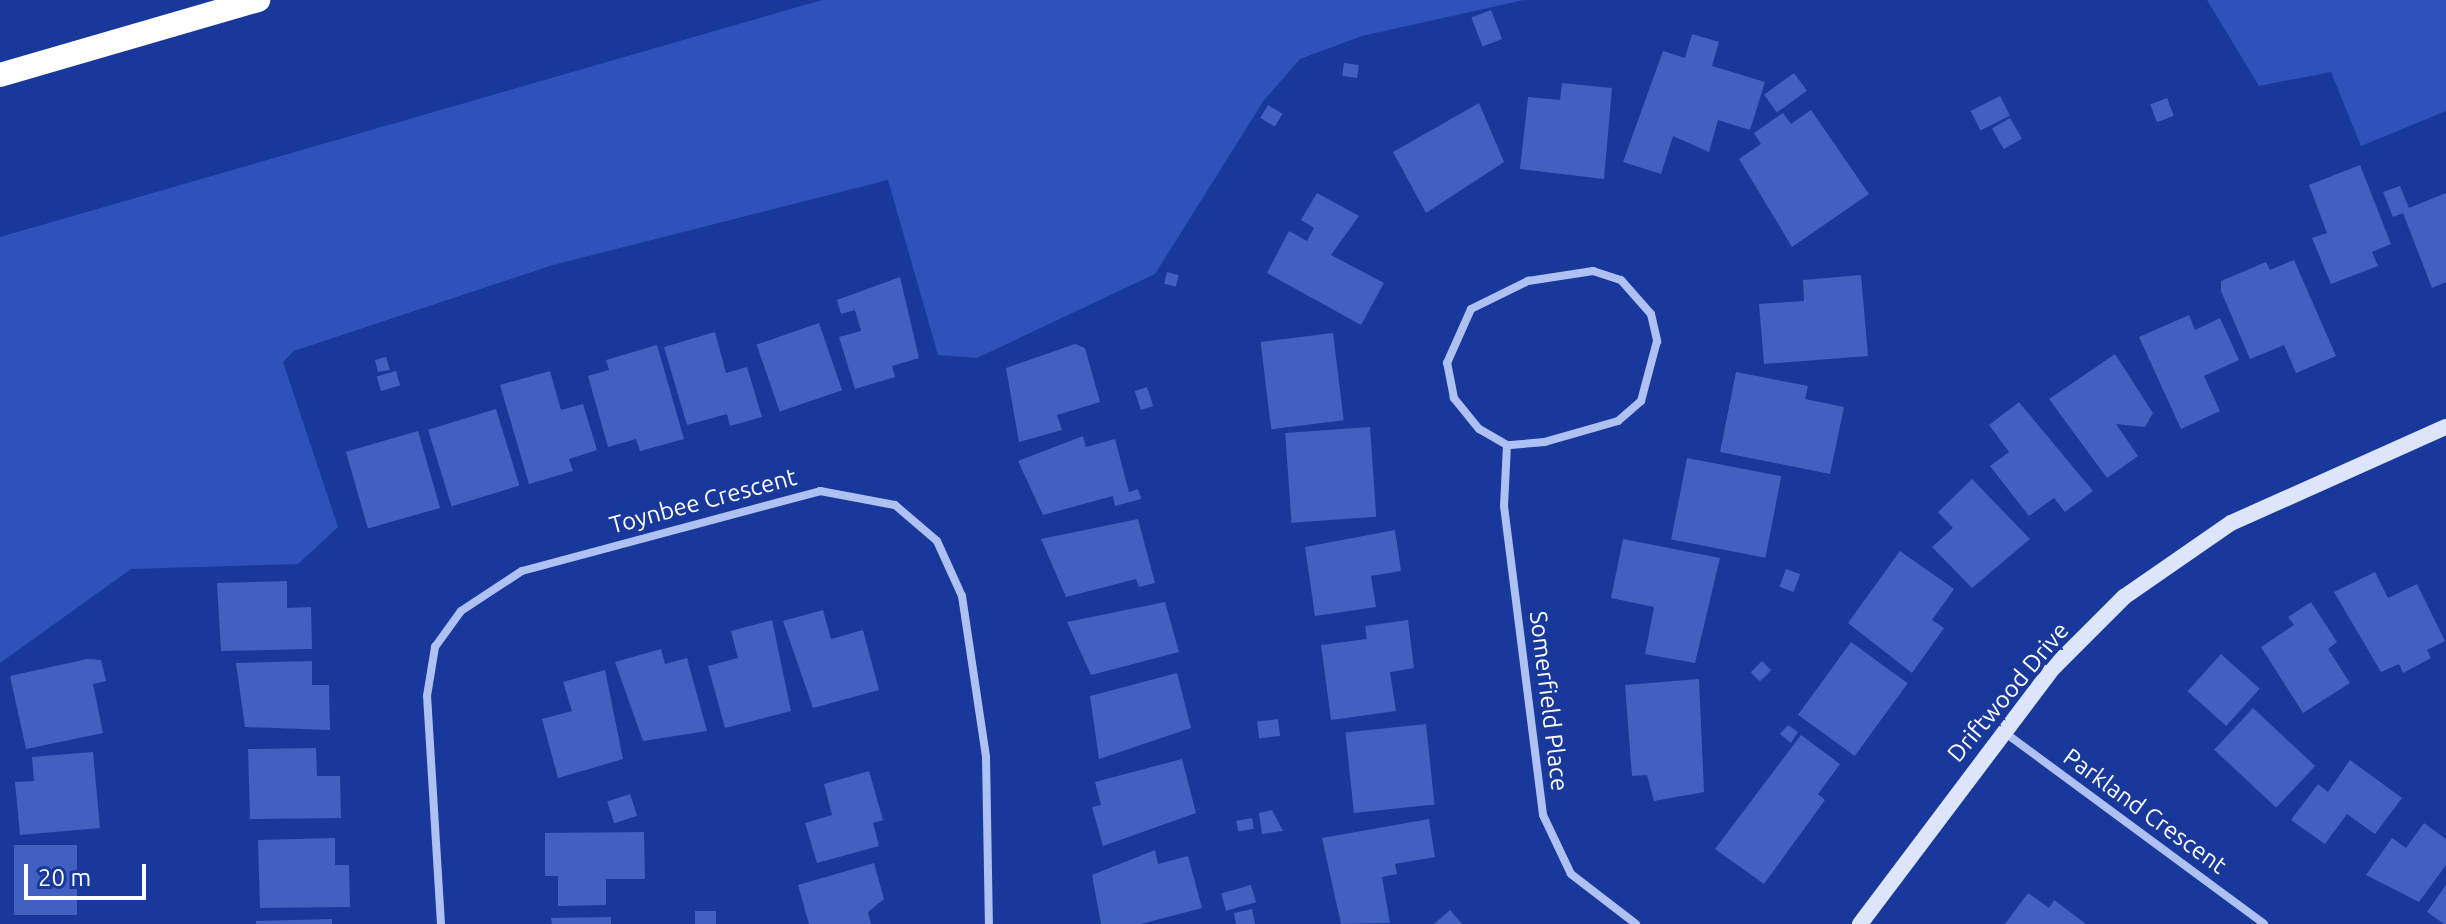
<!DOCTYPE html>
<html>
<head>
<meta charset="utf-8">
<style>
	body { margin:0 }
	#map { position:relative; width:2446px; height:924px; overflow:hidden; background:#18389b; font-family:Ubuntu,sans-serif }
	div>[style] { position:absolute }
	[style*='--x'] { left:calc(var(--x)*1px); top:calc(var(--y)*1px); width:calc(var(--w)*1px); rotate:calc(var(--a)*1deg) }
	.green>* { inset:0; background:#2f52ba }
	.building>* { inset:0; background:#4161c1; transform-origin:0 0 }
	.street>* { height:8px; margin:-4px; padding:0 4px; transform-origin:4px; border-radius:4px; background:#afc0f2 }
	.secondary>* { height:16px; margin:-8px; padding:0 8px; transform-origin:8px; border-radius:8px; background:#dde5fc }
	.highway>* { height:24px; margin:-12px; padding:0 12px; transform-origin:12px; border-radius:12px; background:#fff }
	span { translate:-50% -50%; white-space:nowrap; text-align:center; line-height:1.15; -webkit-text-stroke:8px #18389b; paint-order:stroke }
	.street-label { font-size:24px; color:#fff }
	.scale { position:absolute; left:24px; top:864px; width:122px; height:36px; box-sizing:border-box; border:4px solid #fff; border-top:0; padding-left:10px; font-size:24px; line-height:28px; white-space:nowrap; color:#fff; -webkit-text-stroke:6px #18389b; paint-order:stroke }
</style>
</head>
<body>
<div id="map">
	<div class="green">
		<div style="clip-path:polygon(822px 0,1524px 0,1362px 36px,1300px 59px,1264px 100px,1155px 274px,977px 358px,938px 355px,888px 180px,553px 265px,294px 351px,283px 362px,338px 527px,298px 564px,131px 569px,0 663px,0 237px)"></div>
		<div style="clip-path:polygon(2207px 0,2446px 0,2446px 111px,2361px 146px,2331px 72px,2259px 86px)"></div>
	</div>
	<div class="building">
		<div style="left:1491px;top:10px;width:31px;height:21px;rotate:69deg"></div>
		<div style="clip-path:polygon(1692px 34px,1719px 42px,1712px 66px,1765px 82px,1750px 130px,1718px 120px,1709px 152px,1673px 136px,1661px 174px,1623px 162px,1663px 51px,1685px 58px)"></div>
		<div style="left:1344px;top:63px;width:15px;height:13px;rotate:8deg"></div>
		<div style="left:1794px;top:73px;width:22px;height:37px;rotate:54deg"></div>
		<div style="clip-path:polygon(1562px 83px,1612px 88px,1604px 179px,1520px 169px,1528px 97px,1560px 100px)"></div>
		<div style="left:2000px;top:96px;width:22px;height:33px;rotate:63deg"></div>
		<div style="left:2167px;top:98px;width:19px;height:18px;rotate:69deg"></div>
		<div style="clip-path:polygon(1479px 103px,1504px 162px,1426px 213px,1393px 152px)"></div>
		<div style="left:1268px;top:105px;width:17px;height:15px;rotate:31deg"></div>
		<div style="clip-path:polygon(1811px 110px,1869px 194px,1792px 247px,1739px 159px,1761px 144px,1754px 133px,1783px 113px,1791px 124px)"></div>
		<div style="left:2010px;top:118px;width:24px;height:21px;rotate:60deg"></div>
		<div style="clip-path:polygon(2360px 165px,2391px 244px,2372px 252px,2378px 266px,2331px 284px,2312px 238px,2327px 233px,2309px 185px)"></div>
		<div style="clip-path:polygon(2400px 186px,2409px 208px,2446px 193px,2446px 282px,2432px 288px,2403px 213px,2393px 217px,2383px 192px)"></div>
		<div style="clip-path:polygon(1317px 193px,1359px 216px,1331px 255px,1384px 283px,1361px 325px,1267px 273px,1289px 231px,1307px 241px,1314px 228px,1301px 220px)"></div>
		<div style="clip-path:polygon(2294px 260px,2336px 356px,2296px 373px,2284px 345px,2250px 359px,2221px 291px,2221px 281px,2266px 262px,2270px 270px)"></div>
		<div style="left:1167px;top:272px;width:12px;height:12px;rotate:14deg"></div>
		<div style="clip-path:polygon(1861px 275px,1868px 356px,1764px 364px,1759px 304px,1804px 301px,1803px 280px)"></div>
		<div style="clip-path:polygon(900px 277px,919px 358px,892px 366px,895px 377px,855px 389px,839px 337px,861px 331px,855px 310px,841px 314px,837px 300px)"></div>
		<div style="clip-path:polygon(2189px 315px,2195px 330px,2220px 318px,2239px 360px,2204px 376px,2220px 411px,2181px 429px,2139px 337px)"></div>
		<div style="left:819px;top:323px;width:71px;height:66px;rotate:71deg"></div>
		<div style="clip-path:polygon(715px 332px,726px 373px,747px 367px,762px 417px,730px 426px,727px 414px,687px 425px,664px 347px)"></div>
		<div style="left:1333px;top:333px;width:88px;height:73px;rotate:83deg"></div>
		<div style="clip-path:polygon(1075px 344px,1085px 348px,1100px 402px,1057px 415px,1062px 430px,1019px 442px,1006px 368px)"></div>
		<div style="clip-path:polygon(657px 345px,684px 439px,640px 451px,636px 439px,608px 447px,588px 376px,609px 370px,606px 360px)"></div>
		<div style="clip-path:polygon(2115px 354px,2153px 413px,2145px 427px,2116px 424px,2138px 456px,2107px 478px,2049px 399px)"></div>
		<div style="clip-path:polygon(386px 357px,390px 370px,378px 372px,375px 360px)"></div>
		<div style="left:396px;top:371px;width:15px;height:20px;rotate:74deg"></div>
		<div style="clip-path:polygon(550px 371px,561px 410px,583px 404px,597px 450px,569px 459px,573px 471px,529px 484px,500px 385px)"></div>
		<div style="clip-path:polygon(1736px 372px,1808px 386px,1805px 399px,1844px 407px,1830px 474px,1720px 452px)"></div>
		<div style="left:1147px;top:387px;width:20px;height:13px;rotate:72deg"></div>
		<div style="clip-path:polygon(2019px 402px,2093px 491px,2065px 512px,2054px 498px,2029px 516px,1990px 466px,2009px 452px,1989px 425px)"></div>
		<div style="left:496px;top:409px;width:80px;height:71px;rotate:73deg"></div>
		<div style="left:1370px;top:427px;width:90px;height:85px;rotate:86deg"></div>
		<div style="left:418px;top:431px;width:80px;height:75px;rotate:74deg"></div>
		<div style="clip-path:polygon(1083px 436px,1086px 447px,1115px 439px,1129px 492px,1138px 489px,1141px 499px,1115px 506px,1113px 496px,1043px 515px,1018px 461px)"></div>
		<div style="left:1687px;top:458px;width:96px;height:83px;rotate:11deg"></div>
		<div style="clip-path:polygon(1972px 479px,2030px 539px,1972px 588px,1932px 547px,1953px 528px,1938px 512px)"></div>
		<div style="clip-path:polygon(1138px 519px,1155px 583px,1139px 587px,1136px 579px,1066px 597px,1041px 539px)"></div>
		<div style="clip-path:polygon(1395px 530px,1401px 571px,1371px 576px,1376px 607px,1315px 616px,1305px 547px)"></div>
		<div style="clip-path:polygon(1623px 539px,1720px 558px,1695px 663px,1645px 654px,1654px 607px,1611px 598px)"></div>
		<div style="clip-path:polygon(1900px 551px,1954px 589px,1932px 620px,1944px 628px,1912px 673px,1848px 623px)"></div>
		<div style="left:1786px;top:569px;width:15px;height:19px;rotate:20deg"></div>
		<div style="clip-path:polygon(2375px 572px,2388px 598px,2417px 584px,2445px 641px,2427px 650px,2431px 658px,2403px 673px,2399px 664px,2381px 672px,2334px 592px)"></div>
		<div style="clip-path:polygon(287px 581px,287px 608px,311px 607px,312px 649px,221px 651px,217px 583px)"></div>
		<div style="clip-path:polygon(1165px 602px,1179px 652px,1091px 675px,1067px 622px)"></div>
		<div style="clip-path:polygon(2311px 602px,2337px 642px,2328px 649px,2350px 683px,2303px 713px,2261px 647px,2294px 625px,2288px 617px)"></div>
		<div style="clip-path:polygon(823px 610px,831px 639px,863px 630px,879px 690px,813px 708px,783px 621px)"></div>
		<div style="clip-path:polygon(772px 620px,791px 711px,725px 728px,708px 666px,738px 658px,731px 631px)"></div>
		<div style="clip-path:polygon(1408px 620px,1414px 668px,1390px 672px,1396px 711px,1331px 720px,1321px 645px,1367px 639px,1365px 626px)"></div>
		<div style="left:1851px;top:642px;width:70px;height:90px;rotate:36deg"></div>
		<div style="clip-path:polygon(661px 649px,665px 664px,687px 658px,707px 731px,643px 741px,615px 662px)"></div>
		<div style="left:2221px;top:654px;width:52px;height:50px;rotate:42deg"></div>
		<div style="clip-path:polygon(87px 659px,101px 660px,106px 681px,93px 684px,103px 733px,26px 749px,10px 676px)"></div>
		<div style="clip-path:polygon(312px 661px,312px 685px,329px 685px,330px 730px,245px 727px,236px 663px)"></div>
		<div style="left:1762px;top:661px;width:13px;height:16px;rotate:45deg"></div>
		<div style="clip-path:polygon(605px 670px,623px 759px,558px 778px,542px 719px,572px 711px,563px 682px)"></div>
		<div style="clip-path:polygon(1177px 673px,1191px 728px,1099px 759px,1090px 696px)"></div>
		<div style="clip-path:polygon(1699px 679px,1704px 792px,1654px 801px,1647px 775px,1632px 776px,1625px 685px)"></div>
		<div style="left:2253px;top:708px;width:85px;height:57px;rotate:43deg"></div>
		<div style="left:1278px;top:719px;width:17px;height:21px;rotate:83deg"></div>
		<div style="left:1426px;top:724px;width:81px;height:81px;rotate:84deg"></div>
		<div style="clip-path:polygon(1788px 725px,1798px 732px,1791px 743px,1780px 734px)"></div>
		<div style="clip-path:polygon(1801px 735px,1840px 764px,1818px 794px,1825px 800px,1764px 884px,1715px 849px)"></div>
		<div style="clip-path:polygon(316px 748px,317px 776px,340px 776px,341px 818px,250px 819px,248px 749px)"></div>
		<div style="clip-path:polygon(93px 752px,100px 828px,20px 835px,15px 782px,34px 781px,32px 757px)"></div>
		<div style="clip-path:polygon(1182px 759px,1196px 813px,1103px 846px,1092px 807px,1101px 805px,1095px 782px)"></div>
		<div style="clip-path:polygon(2350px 760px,2402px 798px,2375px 834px,2347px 814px,2325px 844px,2291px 820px,2318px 784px,2328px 792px)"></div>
		<div style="clip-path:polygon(869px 771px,883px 820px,873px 823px,879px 846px,817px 863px,805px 823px,832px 815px,824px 784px)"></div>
		<div style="left:630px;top:794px;width:23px;height:24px;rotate:72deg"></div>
		<div style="clip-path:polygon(1272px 810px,1283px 831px,1262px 834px,1259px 813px)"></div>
		<div style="left:1252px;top:818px;width:11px;height:16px;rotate:80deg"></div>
		<div style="clip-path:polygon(1429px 819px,1435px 857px,1395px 864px,1397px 874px,1382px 877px,1390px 923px,1341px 924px,1322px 838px)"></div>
		<div style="clip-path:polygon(2424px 823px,2446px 839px,2446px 865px,2419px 902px,2366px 875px,2392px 838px,2406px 848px)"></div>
		<div style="clip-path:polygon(644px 832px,645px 879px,606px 879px,606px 905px,558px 906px,558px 876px,545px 876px,545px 833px)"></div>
		<div style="clip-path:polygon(335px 838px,335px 865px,349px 865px,350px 907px,260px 908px,258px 840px)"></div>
		<div style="left:14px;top:845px;width:63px;height:70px"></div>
		<div style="clip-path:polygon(1155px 850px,1158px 864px,1188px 856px,1202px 908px,1141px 924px,1101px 924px,1092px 875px)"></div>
		<div style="clip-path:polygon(874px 863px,884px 899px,868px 912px,871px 924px,809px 924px,798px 885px)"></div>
		<div style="left:1251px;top:885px;width:18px;height:31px;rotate:74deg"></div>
		<div style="clip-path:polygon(2446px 885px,2446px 924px,2444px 924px,2427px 912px)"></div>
		<div style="clip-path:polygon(2028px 893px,2049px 908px,2054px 900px,2086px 924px,2005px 924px)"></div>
		<div style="clip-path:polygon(1252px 909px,1255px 924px,1236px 924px,1234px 913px)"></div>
		<div style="clip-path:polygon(1450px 910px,1462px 924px,1434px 924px)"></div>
		<div style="left:716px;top:911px;width:13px;height:21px;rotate:90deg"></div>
		<div style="clip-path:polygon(611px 917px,611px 924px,552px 924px,551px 918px)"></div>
		<div style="clip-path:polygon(332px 919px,332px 924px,256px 924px,256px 921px)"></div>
	</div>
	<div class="street">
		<div style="--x:1593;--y:271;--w:29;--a:18"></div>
		<div style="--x:1621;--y:280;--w:45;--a:48.6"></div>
		<div style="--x:1651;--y:314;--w:28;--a:77"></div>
		<div style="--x:1657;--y:341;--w:62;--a:104.9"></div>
		<div style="--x:1641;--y:401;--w:30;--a:139"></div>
		<div style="--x:1618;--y:421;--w:76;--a:164"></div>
		<div style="--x:1545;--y:442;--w:38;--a:175"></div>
		<div style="--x:1507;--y:445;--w:32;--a:-150"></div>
		<div style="--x:1479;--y:429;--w:40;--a:-129"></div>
		<div style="--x:1454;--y:398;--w:36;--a:-101"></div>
		<div style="--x:1447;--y:363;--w:59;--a:-66"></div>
		<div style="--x:1471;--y:309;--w:64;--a:-26.2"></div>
		<div style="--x:1528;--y:281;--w:66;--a:-8.7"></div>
		<div style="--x:1507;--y:445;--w:61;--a:92.8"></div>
		<div style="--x:1504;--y:506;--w:311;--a:82.8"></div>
		<div style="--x:1543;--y:815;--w:65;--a:64.6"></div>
		<div style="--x:1571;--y:874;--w:82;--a:37.6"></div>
		<div style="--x:2004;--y:732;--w:323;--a:36.4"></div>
		<div style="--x:441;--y:924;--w:228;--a:-93.5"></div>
		<div style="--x:427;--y:696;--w:50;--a:-80.7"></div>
		<div style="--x:435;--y:647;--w:44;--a:-54.2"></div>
		<div style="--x:461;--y:611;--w:73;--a:-33.3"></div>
		<div style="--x:522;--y:571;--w:309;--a:-15"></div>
		<div style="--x:820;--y:491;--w:76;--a:10.6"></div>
		<div style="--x:895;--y:505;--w:55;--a:40.6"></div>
		<div style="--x:937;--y:541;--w:60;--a:65.6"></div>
		<div style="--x:962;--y:596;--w:163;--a:81.5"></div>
		<div style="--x:986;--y:757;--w:167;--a:89"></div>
	</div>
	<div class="secondary">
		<div style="--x:1860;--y:924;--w:322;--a:-53"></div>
		<div style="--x:2054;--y:667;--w:99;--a:-45"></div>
		<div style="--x:2124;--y:597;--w:130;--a:-34.7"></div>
		<div style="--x:2231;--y:523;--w:235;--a:-24.1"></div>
	</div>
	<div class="highway">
		<div style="--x:0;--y:75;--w:269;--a:-16.2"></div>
	</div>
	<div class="street-label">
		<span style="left:703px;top:501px;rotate:-15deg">Toynbee Crescent</span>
		<span style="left:2008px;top:692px;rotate:-50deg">Driftwood Drive</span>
		<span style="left:1549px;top:701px;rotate:83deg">Somerfield Place</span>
		<span style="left:2145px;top:811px;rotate:36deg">Parkland Crescent</span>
	</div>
	<div class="scale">20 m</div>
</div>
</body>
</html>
